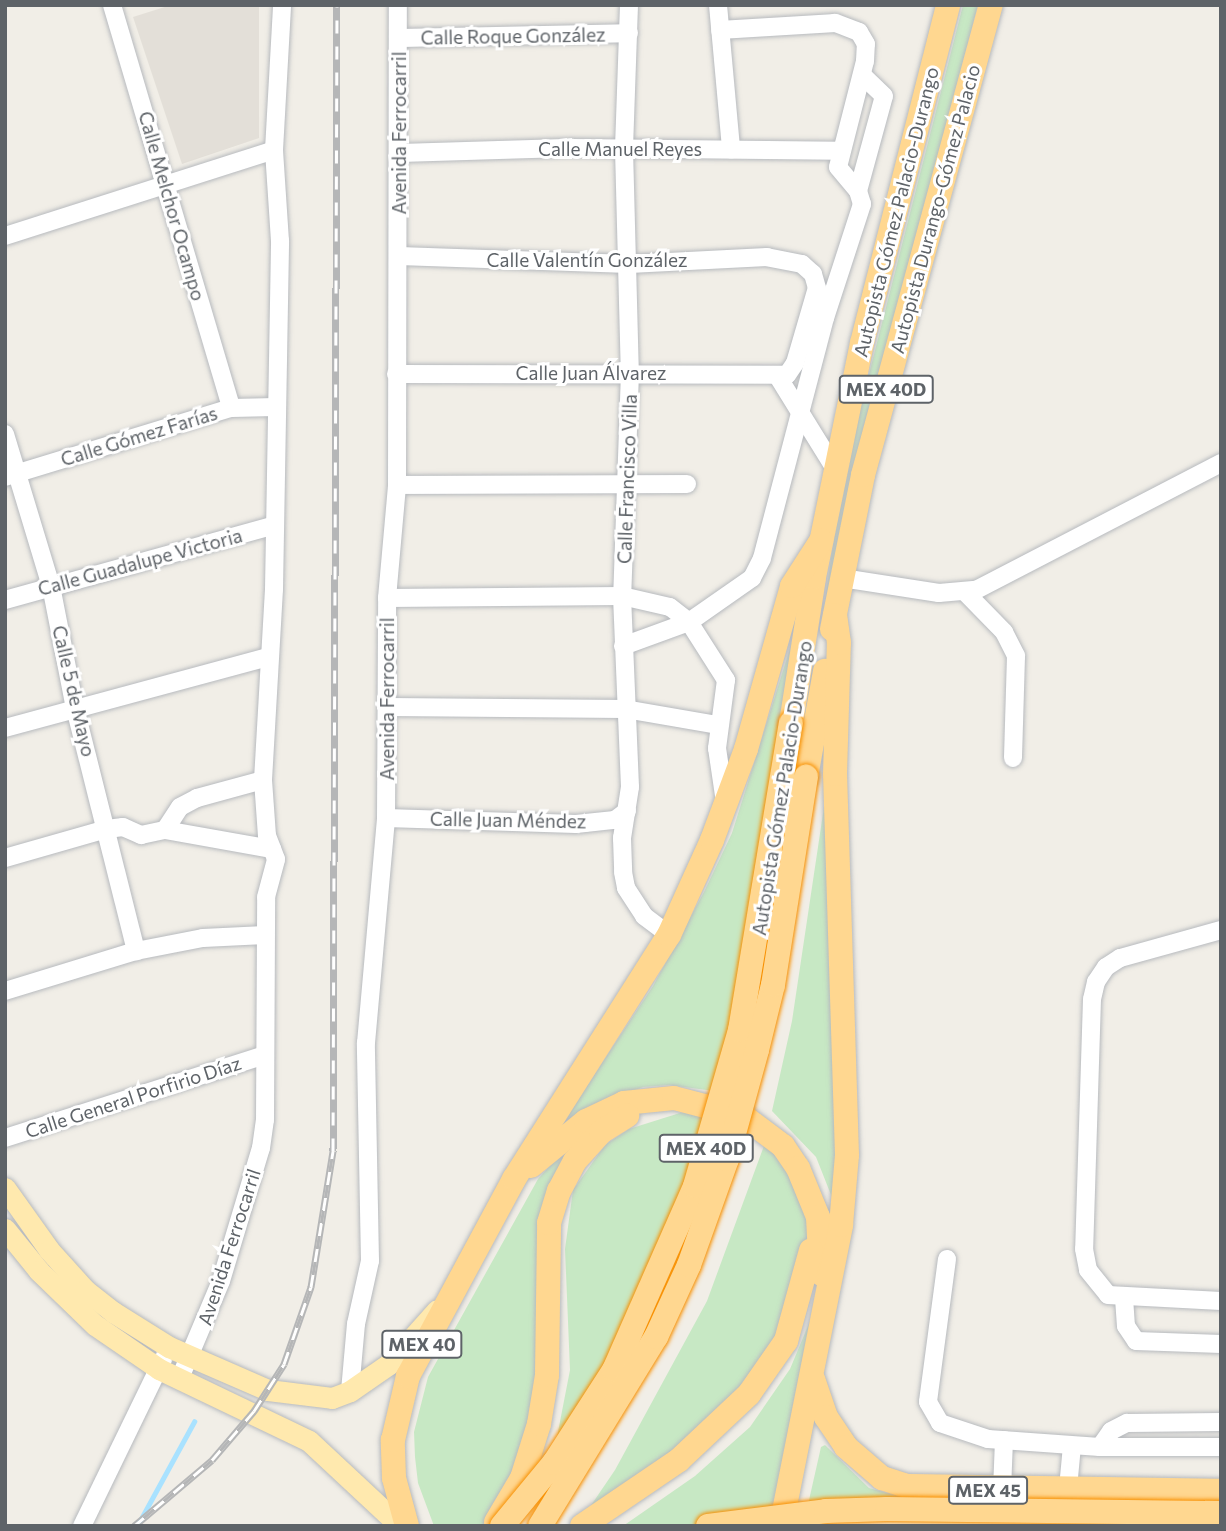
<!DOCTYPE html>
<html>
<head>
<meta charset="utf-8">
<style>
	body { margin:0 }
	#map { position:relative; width:1226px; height:1531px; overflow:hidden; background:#f1eee7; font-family:Commissioner,sans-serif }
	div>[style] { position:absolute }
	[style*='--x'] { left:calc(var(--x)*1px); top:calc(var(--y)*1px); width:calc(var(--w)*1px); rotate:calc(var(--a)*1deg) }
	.education>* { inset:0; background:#e3dfd8 }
	.green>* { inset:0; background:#c7e8c4 }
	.stream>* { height:4.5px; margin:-2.25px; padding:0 2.25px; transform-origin:2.25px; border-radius:2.25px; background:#a9e2ff }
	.roads { filter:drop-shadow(0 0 2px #b7babe) drop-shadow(0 0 2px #b7babe) }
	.minor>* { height:18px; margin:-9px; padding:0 9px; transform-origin:9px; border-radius:9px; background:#fff }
	.major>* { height:21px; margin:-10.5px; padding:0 10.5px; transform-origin:10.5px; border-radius:10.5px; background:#ffe9ae }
	.highway>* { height:24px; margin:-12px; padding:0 12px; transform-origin:12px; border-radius:12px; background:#ffd790 }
	.rail>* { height:7px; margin-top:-3.5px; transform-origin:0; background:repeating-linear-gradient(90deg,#fff 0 13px,#b5b6b7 0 26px); box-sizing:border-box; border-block:2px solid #b5b6b7 }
	.bridges { filter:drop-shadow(0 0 2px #f89000) drop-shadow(0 0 2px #f89000) }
	.highway-bridge>* { height:24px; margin:-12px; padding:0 12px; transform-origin:12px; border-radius:12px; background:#ffd790 }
	span { translate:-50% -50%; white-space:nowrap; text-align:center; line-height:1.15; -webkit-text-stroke:6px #fff; paint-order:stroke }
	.shield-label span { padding:2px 5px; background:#fff; border:2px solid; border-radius:5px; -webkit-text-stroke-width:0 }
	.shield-label { font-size:18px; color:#5e6368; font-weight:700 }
	.street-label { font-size:19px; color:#5e6368 }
	.frame { position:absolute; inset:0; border:7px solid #5e6368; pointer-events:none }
</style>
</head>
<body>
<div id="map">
	<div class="education">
		<div style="clip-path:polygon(171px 5px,259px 5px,259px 138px,182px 164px,133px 17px)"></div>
	</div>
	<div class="green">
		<div style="clip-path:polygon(963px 5px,978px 5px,852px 477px,819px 642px,843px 476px)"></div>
		<div style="clip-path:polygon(804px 604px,734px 1017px,714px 1091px,669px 1085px,643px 1087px,592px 1107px,561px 1125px,653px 986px,704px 892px,732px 833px)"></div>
		<div style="clip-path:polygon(831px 760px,839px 1215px,816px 1157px,772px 1111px,792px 1021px)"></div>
		<div style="clip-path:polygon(683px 1112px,709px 1114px,636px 1316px,550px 1473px,570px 1370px,565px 1249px,573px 1190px,605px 1145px,629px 1129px)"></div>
		<div style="clip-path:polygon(574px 1139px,562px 1167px,535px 1426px,493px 1526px,434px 1526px,418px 1483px,415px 1457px,414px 1432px,428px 1377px,538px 1179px)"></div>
		<div style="clip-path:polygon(765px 1143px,797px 1182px,809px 1232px,800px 1292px,730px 1416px,577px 1526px,615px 1470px,707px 1301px)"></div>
		<div style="clip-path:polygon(815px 1309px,773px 1520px,736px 1526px,623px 1526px,695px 1476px,750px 1427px,790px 1369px)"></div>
		<div style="clip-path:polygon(825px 1445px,869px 1488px,912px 1500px,807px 1509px,821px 1447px)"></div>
	</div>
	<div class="stream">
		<div style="--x:137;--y:1526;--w:119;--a:-61.3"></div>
	</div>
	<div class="roads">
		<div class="minor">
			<div style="--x:112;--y:5;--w:420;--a:73.5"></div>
			<div style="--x:629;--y:5;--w:144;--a:92"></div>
			<div style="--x:624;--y:149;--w:223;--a:88.5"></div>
			<div style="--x:630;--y:372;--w:224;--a:92"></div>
			<div style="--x:622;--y:596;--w:191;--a:87.6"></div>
			<div style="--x:630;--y:787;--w:52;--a:98.9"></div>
			<div style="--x:622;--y:838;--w:34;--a:88"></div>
			<div style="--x:623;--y:872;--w:16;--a:79"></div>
			<div style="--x:626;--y:888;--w:33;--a:57"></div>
			<div style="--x:644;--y:916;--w:31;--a:37"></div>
			<div style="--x:718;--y:5;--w:145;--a:84.8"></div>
			<div style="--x:398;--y:38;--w:231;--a:-1.2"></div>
			<div style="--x:400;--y:153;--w:173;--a:-1.7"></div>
			<div style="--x:573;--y:148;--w:266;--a:0.6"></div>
			<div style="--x:858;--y:191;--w:98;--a:-74.7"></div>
			<div style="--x:884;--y:96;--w:30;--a:-136"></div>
			<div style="--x:5;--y:236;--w:282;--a:-17.7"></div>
			<div style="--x:396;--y:374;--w:391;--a:0.1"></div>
			<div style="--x:787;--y:375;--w:14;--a:-56"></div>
			<div style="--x:795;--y:363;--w:78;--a:-73.7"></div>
			<div style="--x:817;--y:288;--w:15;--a:-106"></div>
			<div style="--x:813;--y:274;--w:15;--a:-138"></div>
			<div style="--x:802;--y:264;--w:36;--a:-169"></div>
			<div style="--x:767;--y:257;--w:138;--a:177.1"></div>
			<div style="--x:629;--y:264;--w:230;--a:-178"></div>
			<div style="--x:777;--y:375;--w:110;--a:58.3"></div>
			<div style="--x:5;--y:434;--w:159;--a:73.2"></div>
			<div style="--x:51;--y:586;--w:124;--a:78.9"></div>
			<div style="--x:75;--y:708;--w:251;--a:75.9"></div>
			<div style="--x:5;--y:477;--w:236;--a:-17"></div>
			<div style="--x:231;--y:408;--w:45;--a:-1.3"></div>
			<div style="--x:397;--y:485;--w:290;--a:-0.2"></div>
			<div style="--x:842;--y:578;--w:98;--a:8.8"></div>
			<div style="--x:939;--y:593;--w:37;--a:-5"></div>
			<div style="--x:976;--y:590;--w:276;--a:-27.4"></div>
			<div style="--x:965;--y:592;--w:56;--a:45.7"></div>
			<div style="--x:1004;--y:632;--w:27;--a:63"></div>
			<div style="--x:1016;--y:656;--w:102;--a:91.7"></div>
			<div style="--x:387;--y:598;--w:235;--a:-0.5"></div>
			<div style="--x:622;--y:596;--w:49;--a:12.9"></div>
			<div style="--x:670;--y:607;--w:24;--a:38"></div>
			<div style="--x:689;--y:622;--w:69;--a:57.5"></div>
			<div style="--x:726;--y:680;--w:69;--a:97.5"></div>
			<div style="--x:717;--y:748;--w:55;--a:81.6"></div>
			<div style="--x:5;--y:600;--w:280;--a:-15.5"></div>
			<div style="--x:623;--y:646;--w:70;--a:-20"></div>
			<div style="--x:689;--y:622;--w:77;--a:-34.9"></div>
			<div style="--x:752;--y:578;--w:22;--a:-63"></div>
			<div style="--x:762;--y:558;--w:248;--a:-75.3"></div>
			<div style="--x:825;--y:318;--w:120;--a:-72"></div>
			<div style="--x:862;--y:204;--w:14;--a:-107"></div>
			<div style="--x:858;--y:191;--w:31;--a:-130"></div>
			<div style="--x:838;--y:167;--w:109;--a:-75.7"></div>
			<div style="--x:865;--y:61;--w:17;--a:-87"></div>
			<div style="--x:866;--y:44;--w:14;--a:-120"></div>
			<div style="--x:859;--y:32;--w:26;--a:-159"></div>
			<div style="--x:835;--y:23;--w:115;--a:176.5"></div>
			<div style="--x:388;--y:707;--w:237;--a:0.5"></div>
			<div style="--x:625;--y:709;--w:94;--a:9.8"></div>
			<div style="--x:5;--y:728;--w:272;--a:-15.1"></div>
			<div style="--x:386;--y:818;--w:190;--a:1.8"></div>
			<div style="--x:576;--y:824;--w:39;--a:-6"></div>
			<div style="--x:615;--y:820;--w:15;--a:-37"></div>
			<div style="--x:165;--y:830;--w:109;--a:10.1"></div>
			<div style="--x:5;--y:858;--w:106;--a:-15.9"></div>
			<div style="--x:107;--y:829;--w:16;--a:-7"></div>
			<div style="--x:123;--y:827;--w:20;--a:24"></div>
			<div style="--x:141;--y:835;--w:25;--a:-12"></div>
			<div style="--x:165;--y:830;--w:27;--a:-57"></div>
			<div style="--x:180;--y:807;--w:19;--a:-28"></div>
			<div style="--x:197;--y:798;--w:68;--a:-15.3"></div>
			<div style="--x:1221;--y:930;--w:105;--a:164.5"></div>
			<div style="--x:1120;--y:958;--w:17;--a:147"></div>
			<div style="--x:1106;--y:967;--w:18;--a:124"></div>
			<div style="--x:1096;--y:982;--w:17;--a:103"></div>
			<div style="--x:1092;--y:999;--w:250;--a:91.8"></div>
			<div style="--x:1084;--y:1249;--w:21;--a:79"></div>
			<div style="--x:1088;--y:1270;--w:32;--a:51"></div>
			<div style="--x:1108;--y:1295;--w:113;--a:3"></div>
			<div style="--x:5;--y:991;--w:137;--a:-17"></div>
			<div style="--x:136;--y:951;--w:68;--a:-11"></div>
			<div style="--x:203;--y:938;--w:62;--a:-2.8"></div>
			<div style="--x:5;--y:1138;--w:270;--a:-17.7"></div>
			<div style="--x:947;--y:1259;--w:144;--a:97.6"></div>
			<div style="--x:928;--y:1402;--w:24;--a:60"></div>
			<div style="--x:940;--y:1423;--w:51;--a:18.4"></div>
			<div style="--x:988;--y:1439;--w:112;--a:4.1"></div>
			<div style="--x:1100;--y:1447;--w:121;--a:0"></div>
			<div style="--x:1124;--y:1298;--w:28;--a:86"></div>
			<div style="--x:1126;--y:1326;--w:18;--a:56"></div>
			<div style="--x:1136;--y:1341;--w:85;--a:2"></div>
			<div style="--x:180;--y:1378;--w:105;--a:-67.1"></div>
			<div style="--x:221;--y:1281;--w:139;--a:-73.3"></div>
			<div style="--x:261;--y:1148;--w:28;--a:-82"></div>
			<div style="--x:265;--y:1120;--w:223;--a:-89.7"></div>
			<div style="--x:266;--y:897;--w:39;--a:-75"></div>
			<div style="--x:276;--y:859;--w:25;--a:-111"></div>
			<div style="--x:267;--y:836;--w:56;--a:-94.1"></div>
			<div style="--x:263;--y:780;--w:191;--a:-86.7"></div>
			<div style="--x:274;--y:589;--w:348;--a:-89"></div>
			<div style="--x:280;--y:241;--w:91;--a:-93.8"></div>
			<div style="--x:274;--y:150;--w:145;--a:-86.8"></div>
			<div style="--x:350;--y:1391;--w:67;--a:-84.9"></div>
			<div style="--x:356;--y:1324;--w:65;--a:-77.5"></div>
			<div style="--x:370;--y:1261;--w:218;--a:-91.1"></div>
			<div style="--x:366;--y:1043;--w:226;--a:-84.9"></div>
			<div style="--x:386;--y:818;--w:220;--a:-89.7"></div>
			<div style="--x:387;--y:598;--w:113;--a:-84.9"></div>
			<div style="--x:397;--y:485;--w:480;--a:-89.9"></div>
			<div style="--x:1100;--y:1447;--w:19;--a:-55"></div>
			<div style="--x:1111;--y:1431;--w:18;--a:-27"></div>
			<div style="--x:1127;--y:1423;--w:94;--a:-0.6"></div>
			<div style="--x:1068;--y:1488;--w:42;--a:-84.6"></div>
			<div style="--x:1002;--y:1490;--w:50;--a:-87.7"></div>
			<div style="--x:82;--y:1526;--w:186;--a:-64.1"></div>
		</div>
		<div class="major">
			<div style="--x:5;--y:1188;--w:76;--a:54.6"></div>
			<div style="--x:49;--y:1250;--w:54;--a:48"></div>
			<div style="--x:85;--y:1290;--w:36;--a:38"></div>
			<div style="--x:113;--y:1312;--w:66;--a:32"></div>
			<div style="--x:169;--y:1347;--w:108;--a:23.5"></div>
			<div style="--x:268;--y:1390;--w:64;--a:7.1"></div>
			<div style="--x:332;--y:1398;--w:19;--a:-21"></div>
			<div style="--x:350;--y:1391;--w:47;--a:-34.7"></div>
			<div style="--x:389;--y:1364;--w:72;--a:-48.4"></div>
			<div style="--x:5;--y:1229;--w:54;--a:51"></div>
			<div style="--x:39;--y:1271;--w:78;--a:44"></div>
			<div style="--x:95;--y:1325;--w:78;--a:34.5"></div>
			<div style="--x:159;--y:1369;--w:166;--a:25.6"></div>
			<div style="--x:309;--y:1441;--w:125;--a:43"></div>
		</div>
		<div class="highway">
			<div style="--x:832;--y:629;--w:157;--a:-78.6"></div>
			<div style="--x:863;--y:475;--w:487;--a:-74.8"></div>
			<div style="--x:791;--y:723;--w:148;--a:-81"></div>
			<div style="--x:814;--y:577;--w:239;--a:-78.4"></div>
			<div style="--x:862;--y:343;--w:349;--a:-75.7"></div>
			<div style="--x:806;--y:777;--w:108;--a:-79.8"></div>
			<div style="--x:531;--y:1166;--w:71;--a:-39.3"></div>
			<div style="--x:586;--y:1121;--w:42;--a:-25.3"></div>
			<div style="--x:624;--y:1103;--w:50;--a:-5.7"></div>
			<div style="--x:674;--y:1098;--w:71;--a:14.6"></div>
			<div style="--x:743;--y:1116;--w:50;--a:36.9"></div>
			<div style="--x:783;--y:1146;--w:27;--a:56"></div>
			<div style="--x:798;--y:1168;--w:53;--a:67.8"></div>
			<div style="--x:818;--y:1217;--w:57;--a:87"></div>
			<div style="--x:813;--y:1379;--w:40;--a:71.1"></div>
			<div style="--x:826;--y:1417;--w:36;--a:56"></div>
			<div style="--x:846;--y:1447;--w:48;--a:40.7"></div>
			<div style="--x:882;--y:1478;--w:26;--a:18"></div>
			<div style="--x:907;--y:1486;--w:314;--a:0.9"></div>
			<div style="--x:496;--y:1522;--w:51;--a:-59.4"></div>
			<div style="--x:522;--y:1478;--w:57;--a:-72.5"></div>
			<div style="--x:539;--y:1424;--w:50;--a:-80.7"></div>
			<div style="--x:547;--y:1375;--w:152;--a:-89.2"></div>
			<div style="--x:549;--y:1223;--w:34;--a:-73"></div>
			<div style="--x:559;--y:1191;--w:34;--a:-62"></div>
			<div style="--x:575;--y:1161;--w:39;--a:-48"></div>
			<div style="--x:601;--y:1132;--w:31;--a:-32"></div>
			<div style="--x:407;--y:1526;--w:50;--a:-105.2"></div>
			<div style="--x:394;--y:1478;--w:38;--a:-92"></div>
			<div style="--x:393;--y:1440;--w:66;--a:-76.8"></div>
			<div style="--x:408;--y:1376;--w:224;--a:-61.7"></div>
			<div style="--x:514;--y:1179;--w:289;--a:-57.6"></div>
			<div style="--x:669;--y:935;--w:104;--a:-65.6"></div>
			<div style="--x:712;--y:840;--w:97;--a:-69.5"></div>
			<div style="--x:746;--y:749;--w:169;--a:-74.2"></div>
			<div style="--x:792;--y:586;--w:54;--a:-57.2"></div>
			<div style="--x:582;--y:1526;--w:117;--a:-34.2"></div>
			<div style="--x:679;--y:1460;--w:96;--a:-43.3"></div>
			<div style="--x:749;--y:1394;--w:65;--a:-55.1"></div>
			<div style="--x:786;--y:1341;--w:94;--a:-74.6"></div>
			<div style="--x:781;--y:1526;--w:307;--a:-78.7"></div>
			<div style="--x:841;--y:1225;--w:70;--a:-85.1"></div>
			<div style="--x:847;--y:1155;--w:381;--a:-91.8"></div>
			<div style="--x:835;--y:774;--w:131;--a:-88.3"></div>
			<div style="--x:839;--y:643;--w:28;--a:-98"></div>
		</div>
	</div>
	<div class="rail">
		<div style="--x:134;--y:1526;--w:102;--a:-40.2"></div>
		<div style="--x:212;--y:1460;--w:65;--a:-49.4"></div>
		<div style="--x:254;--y:1411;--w:56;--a:-57.4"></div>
		<div style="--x:284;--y:1364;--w:82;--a:-70.7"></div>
		<div style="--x:311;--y:1287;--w:138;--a:-80.8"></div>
		<div style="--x:333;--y:1151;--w:1146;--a:-89.8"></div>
	</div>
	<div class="bridges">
		<div class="highway-bridge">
			<div style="--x:502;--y:1526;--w:82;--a:-50.5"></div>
			<div style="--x:554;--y:1463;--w:111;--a:-57.2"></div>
			<div style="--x:614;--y:1370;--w:201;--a:-66.2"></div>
			<div style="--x:695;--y:1186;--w:162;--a:-73.9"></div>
			<div style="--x:740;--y:1030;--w:311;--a:-80.6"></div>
			<div style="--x:540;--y:1526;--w:222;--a:-58.5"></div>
			<div style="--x:656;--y:1337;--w:79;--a:-65.4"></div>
			<div style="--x:689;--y:1265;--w:113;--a:-70.3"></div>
			<div style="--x:727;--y:1159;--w:113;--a:-74.6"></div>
			<div style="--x:757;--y:1050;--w:67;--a:-76.2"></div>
			<div style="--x:773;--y:985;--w:211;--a:-81"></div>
			<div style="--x:708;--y:1526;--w:119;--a:-7.2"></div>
			<div style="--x:826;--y:1511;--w:61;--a:-1.9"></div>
			<div style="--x:887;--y:1509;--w:334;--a:0.7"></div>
		</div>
	</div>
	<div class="shield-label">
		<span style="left:886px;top:389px">MEX 40D</span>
		<span style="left:706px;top:1148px">MEX 40D</span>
		<span style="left:422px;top:1344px">MEX 40</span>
		<span style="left:988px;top:1490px">MEX 45</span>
	</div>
	<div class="street-label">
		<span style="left:513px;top:36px;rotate:-1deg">Calle Roque González</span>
		<span style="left:399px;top:133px;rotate:-90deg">Avenida Ferrocarril</span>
		<span style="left:620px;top:149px">Calle Manuel Reyes</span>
		<span style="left:172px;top:206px;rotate:74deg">Calle Melchor Ocampo</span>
		<span style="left:935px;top:209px;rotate:-75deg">Autopista Durango-Gómez Palacio</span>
		<span style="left:896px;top:212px;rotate:-76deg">Autopista Gómez Palacio-Durango</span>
		<span style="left:587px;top:260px">Calle Valentín González</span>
		<span style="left:591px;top:373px">Calle Juan Álvarez</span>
		<span style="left:139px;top:436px;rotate:-17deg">Calle Gómez Farías</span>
		<span style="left:627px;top:479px;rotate:-88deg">Calle Francisco Villa</span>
		<span style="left:140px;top:562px;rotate:-15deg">Calle Guadalupe Victoria</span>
		<span style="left:74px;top:691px;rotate:77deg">Calle 5 de Mayo</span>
		<span style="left:387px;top:699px;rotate:-90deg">Avenida Ferrocarril</span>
		<span style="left:782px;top:788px;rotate:-81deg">Autopista Gómez Palacio-Durango</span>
		<span style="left:508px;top:820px;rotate:1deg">Calle Juan Méndez</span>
		<span style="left:133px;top:1097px;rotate:-18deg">Calle General Porfirio Díaz</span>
		<span style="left:229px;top:1247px;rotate:-72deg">Avenida Ferrocarril</span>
	</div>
	<div class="frame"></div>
</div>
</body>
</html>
